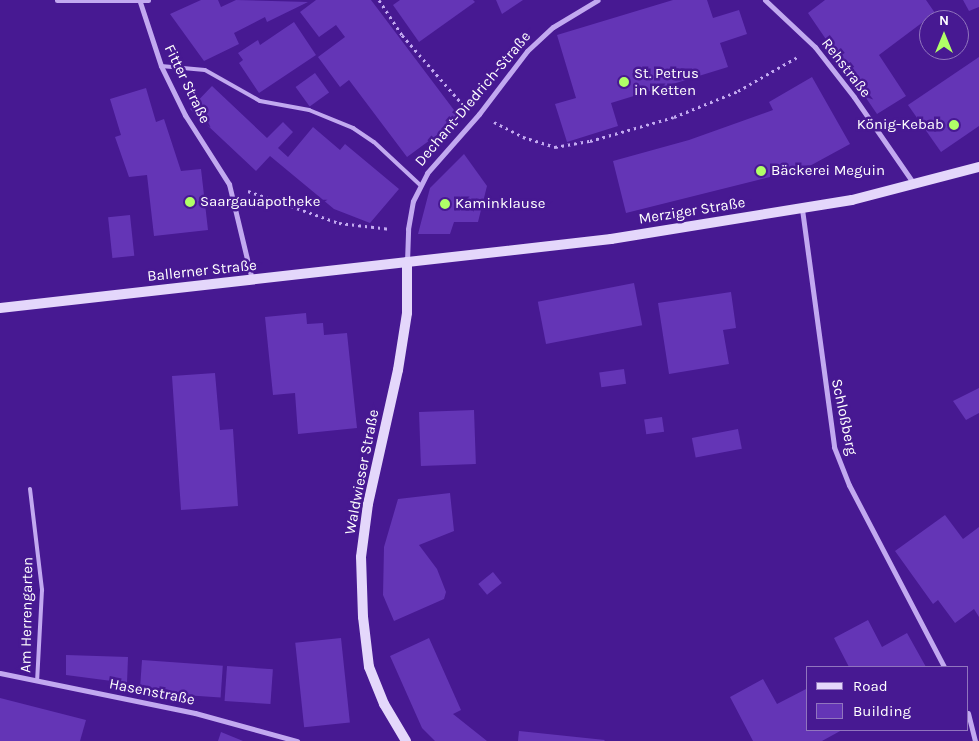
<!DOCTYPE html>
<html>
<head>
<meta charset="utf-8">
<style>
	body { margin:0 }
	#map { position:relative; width:979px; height:741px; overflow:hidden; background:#471992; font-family:Karla,sans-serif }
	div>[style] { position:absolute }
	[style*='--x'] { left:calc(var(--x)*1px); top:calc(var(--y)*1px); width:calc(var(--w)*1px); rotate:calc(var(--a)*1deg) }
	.building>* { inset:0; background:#6435b6; transform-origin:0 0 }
	.path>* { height:3px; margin-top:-1.5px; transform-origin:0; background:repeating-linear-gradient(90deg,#c2a9f0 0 2.5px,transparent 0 6.5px) }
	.lane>* { height:4px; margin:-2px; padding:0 2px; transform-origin:2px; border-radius:2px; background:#c2a9f0 }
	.street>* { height:5px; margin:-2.5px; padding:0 2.5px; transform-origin:2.5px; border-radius:2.5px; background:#c2a9f0 }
	.secondary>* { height:10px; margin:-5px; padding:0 5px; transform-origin:5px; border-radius:5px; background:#e4d7fb }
	.dots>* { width:14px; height:14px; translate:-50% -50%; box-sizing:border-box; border:2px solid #471992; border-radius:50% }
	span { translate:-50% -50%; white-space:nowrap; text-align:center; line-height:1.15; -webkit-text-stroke:5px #471992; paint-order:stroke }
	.street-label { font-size:15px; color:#fff }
	.poi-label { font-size:15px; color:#fff }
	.left { translate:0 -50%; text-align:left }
	.right { translate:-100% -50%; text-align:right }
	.legend { position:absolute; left:806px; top:666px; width:162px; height:65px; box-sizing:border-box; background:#471992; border:1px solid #9175be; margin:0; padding:6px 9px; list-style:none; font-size:15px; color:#fff }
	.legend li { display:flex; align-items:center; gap:10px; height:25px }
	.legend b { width:25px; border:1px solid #9175be }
	.north { position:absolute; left:919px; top:10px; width:50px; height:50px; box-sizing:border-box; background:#471992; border:1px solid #9175be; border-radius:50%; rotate:0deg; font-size:14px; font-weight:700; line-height:20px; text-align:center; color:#fff }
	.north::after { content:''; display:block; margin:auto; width:18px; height:22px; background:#b0ff67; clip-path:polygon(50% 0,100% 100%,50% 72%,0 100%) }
</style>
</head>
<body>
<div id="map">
	<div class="building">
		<div style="clip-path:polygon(201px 0,218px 0,221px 7px,236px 0,308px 2px,267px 22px,265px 17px,234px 33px,239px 44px,204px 61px,170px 14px)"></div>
		<div style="clip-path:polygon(316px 0,371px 0,460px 118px,407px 157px,349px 80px,340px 87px,318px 57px,345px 37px,336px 25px,319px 37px,300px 12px)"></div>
		<div style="clip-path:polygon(400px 0,473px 0,475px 2px,419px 42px,393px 5px)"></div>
		<div style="clip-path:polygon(496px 0,523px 0,502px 14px)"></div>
		<div style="clip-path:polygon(673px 0,707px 0,713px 18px,739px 10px,747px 34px,720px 43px,728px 67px,611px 103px,618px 126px,567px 142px,555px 104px,576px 98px,557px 35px)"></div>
		<div style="clip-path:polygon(825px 0,926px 0,935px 13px,879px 55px,906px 96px,877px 114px,808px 13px)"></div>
		<div style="clip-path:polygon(963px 0,979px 0,979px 7px,969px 11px)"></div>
		<div style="clip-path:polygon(294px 22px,316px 55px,259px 93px,239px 63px,243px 60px,238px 53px,258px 40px,260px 45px)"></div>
		<div style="clip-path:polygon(979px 57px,979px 126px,941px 152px,908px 105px)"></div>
		<div style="left:315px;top:73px;width:24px;height:24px;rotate:54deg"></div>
		<div style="clip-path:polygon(812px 77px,850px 144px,806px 168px,626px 213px,613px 161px,689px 140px,773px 110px,769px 102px)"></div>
		<div style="clip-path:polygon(212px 86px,267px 138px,283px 122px,293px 132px,278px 148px,288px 157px,313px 127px,340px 150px,345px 144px,399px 189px,370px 223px,334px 209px,270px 156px,256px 171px,190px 109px)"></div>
		<div style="clip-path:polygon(146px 88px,156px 122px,164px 119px,181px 171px,201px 169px,208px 230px,154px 236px,147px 175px,129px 177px,115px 137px,121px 135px,110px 99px)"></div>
		<div style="clip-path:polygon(464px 154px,487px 186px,478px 222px,454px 222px,450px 234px,418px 234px,430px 188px)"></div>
		<div style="left:130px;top:215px;width:41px;height:22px;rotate:84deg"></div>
		<div style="left:634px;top:283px;width:43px;height:98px;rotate:79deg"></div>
		<div style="clip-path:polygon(731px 292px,736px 328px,723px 330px,729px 364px,669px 374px,658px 303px)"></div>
		<div style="clip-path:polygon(306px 313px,307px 324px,323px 323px,324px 335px,347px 333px,357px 428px,298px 434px,295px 393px,273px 395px,265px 317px)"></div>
		<div style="left:624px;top:369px;width:15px;height:25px;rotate:82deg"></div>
		<div style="clip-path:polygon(215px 373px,220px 430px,233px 429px,238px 506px,181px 510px,172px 376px)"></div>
		<div style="clip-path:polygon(979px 388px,979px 413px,966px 420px,953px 401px)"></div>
		<div style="left:474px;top:410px;width:54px;height:55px;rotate:88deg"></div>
		<div style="left:662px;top:417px;width:15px;height:18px;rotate:82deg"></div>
		<div style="left:738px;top:429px;width:20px;height:47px;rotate:79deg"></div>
		<div style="clip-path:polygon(450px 493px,454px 531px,419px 545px,437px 569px,446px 592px,444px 599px,394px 621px,383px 595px,384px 547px,398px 499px)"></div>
		<div style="clip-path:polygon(945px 515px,963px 539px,979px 527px,979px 617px,974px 609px,955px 623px,938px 600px,933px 604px,895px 551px)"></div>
		<div style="left:493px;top:572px;width:14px;height:19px;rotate:51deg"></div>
		<div style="clip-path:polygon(868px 620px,882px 647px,907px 633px,926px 667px,849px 667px,834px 638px)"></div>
		<div style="left:341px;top:638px;width:85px;height:46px;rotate:84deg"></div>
		<div style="clip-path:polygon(429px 638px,461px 710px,453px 714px,487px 741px,435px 741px,422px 728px,390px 656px)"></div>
		<div style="clip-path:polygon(66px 655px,128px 657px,127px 683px,66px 675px)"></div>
		<div style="left:142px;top:660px;width:81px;height:32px;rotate:4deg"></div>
		<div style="left:227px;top:666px;width:46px;height:35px;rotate:4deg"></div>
		<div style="clip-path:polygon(763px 679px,777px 704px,808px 688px,808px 730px,842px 730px,822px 741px,753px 741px,730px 697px)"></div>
		<div style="clip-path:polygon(0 698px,86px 720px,80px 741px,0 741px)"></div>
		<div style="clip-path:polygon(519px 731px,605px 740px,604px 741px,518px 741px)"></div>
		<div style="clip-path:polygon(221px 732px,243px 741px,218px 741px)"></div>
	</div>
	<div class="path">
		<div style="--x:379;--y:0;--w:42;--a:56.7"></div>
		<div style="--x:402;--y:35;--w:94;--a:48.9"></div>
		<div style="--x:494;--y:122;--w:33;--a:27"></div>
		<div style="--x:523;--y:137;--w:34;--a:17"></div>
		<div style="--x:555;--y:147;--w:36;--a:-10"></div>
		<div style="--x:590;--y:141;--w:87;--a:-15.9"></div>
		<div style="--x:674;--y:117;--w:69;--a:-22.1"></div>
		<div style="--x:738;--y:91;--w:70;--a:-29.8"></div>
		<div style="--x:248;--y:191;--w:96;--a:19.4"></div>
		<div style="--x:339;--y:223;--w:52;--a:6.6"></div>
	</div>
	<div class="lane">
		<div style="--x:161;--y:66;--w:44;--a:5.2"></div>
		<div style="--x:205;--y:70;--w:63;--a:29.4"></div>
		<div style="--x:260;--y:101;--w:50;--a:10.4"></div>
		<div style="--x:309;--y:110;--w:48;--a:22.2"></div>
		<div style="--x:353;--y:128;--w:25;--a:34"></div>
		<div style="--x:374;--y:142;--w:62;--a:43"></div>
		<div style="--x:30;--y:489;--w:102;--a:83.2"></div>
		<div style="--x:42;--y:590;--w:91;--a:93.1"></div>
	</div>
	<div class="street">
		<div style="--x:57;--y:0;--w:91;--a:0"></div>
		<div style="--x:765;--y:0;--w:69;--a:43.2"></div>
		<div style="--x:815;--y:47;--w:63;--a:52"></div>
		<div style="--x:854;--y:97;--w:106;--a:55.4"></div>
		<div style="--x:140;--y:2;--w:67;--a:71.8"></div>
		<div style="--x:161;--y:66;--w:55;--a:63.9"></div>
		<div style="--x:185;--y:115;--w:82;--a:57.5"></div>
		<div style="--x:229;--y:184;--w:99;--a:76.5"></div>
		<div style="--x:802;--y:209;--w:240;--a:82.3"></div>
		<div style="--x:834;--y:447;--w:41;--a:68.5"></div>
		<div style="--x:849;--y:485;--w:205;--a:62.4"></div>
		<div style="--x:407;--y:262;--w:33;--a:-88"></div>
		<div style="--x:408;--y:229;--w:28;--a:-80"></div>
		<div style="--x:413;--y:201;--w:31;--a:-63"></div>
		<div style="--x:427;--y:173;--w:79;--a:-48.6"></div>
		<div style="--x:479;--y:114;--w:79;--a:-52.7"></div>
		<div style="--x:527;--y:51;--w:35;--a:-43"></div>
		<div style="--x:553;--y:27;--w:52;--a:-31"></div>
		<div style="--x:0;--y:673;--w:199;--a:11.6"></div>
		<div style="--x:195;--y:713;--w:106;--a:15.4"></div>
		<div style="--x:968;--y:713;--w:29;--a:76"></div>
	</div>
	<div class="secondary">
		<div style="--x:0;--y:308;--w:615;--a:-6.44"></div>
		<div style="--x:611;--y:239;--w:244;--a:-9.2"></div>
		<div style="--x:852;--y:200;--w:131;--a:-14.6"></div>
		<div style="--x:406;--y:741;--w:43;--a:-120.7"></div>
		<div style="--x:384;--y:704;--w:40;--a:-112"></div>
		<div style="--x:369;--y:667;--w:50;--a:-96.8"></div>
		<div style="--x:363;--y:617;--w:60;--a:-91.9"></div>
		<div style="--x:361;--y:557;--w:53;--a:-82.5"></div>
		<div style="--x:368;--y:504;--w:137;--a:-77.4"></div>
		<div style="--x:398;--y:370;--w:58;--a:-81"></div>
		<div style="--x:407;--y:313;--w:51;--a:-90"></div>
	</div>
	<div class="dots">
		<div style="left:624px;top:82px;background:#b0ff67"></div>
		<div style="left:954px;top:125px;background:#b0ff67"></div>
		<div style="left:761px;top:171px;background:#b0ff67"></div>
		<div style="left:190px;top:202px;background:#b0ff67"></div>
		<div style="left:445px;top:204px;background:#b0ff67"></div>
	</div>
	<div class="street-label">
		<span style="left:846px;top:68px;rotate:52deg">Rehstraße</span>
		<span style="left:187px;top:84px;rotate:64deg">Fitter Straße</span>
		<span style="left:473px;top:99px;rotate:-50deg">Dechant-Diedrich-Straße</span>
		<span style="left:692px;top:211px;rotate:-9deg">Merziger Straße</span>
		<span style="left:202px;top:271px;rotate:-6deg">Ballerner Straße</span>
		<span style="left:844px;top:417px;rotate:78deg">Schloßberg</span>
		<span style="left:362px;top:472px;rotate:-79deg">Waldwieser Straße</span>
		<span style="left:27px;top:615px;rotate:-89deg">Am Herrengarten</span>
		<span style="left:152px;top:692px;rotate:11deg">Hasenstraße</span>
	</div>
	<div class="poi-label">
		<span class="left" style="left:634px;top:82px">St. Petrus<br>in Ketten</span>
		<span class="right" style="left:944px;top:125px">König-Kebab</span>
		<span class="left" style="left:771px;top:171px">Bäckerei Meguin</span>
		<span class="left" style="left:200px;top:202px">Saargauapotheke</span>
		<span class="left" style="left:455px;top:204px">Kaminklause</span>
	</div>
	<ul class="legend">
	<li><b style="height:6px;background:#e4d7fb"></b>Road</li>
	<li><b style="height:14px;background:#6435b6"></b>Building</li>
	</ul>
	<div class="north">N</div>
</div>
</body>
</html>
